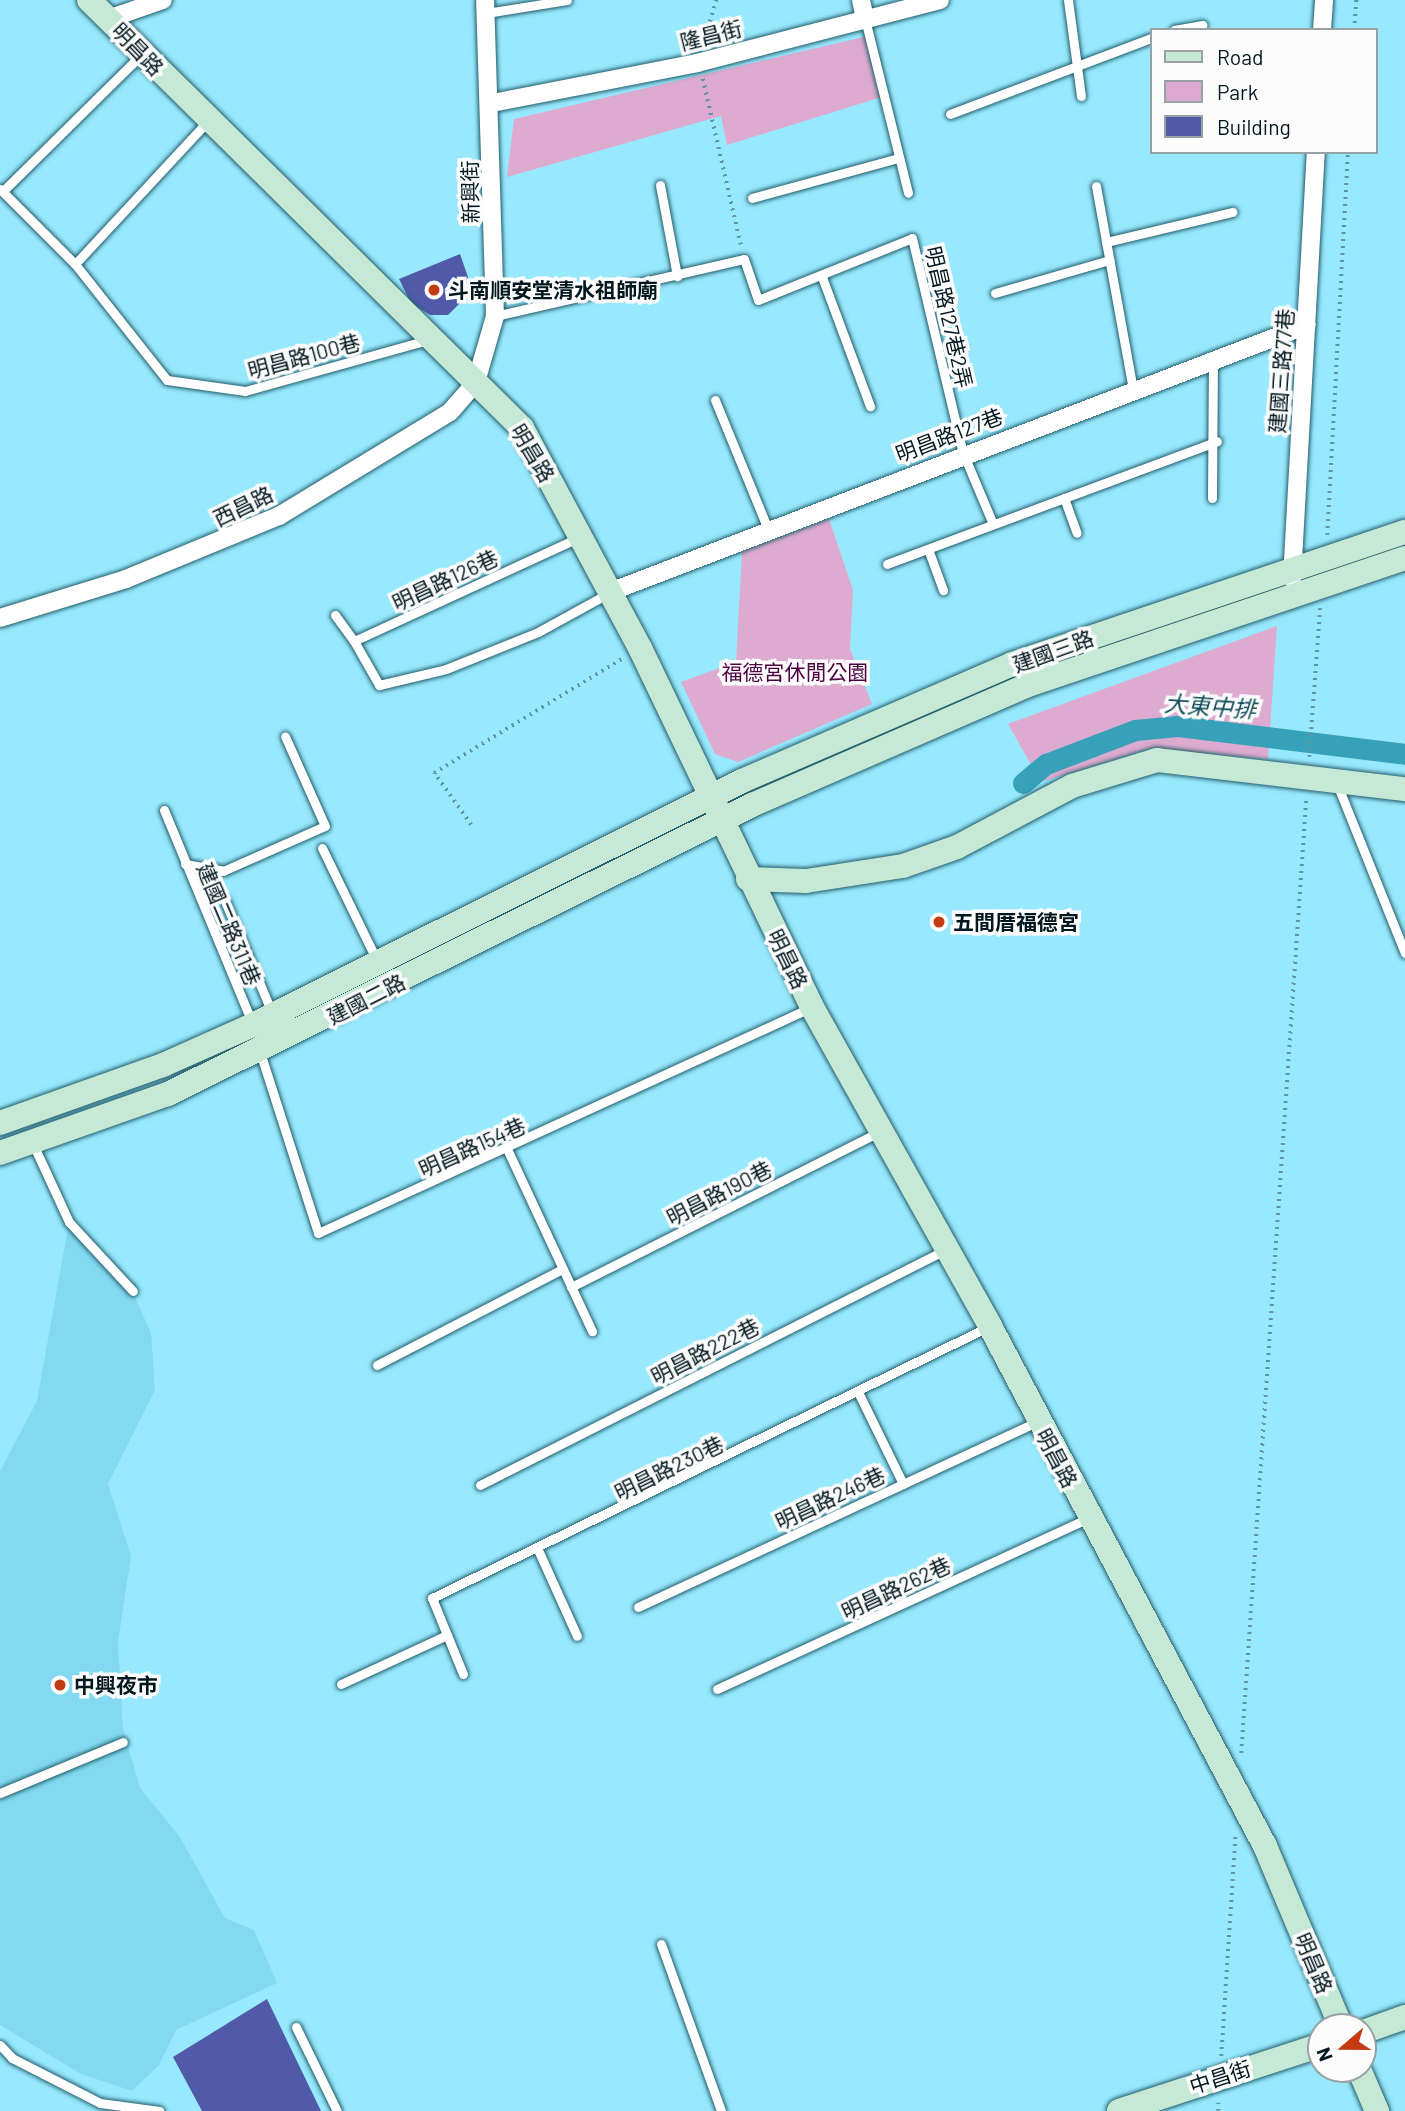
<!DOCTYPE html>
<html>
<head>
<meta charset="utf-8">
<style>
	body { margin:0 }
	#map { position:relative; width:1405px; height:2111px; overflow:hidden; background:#98e9fe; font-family:Barlow,"Noto Sans TC",sans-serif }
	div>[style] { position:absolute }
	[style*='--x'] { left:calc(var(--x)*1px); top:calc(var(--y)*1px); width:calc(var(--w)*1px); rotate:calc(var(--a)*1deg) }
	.built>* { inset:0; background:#83daf0 }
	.green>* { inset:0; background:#deabd0 }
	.canal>* { height:21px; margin:-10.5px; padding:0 10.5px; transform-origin:10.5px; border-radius:10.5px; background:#37a1b9 }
	.building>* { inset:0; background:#515aa9 }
	.path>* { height:3.5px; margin-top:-1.75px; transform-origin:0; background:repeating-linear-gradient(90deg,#5c96a5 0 2px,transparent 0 7px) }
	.roads { filter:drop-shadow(0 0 2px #225c6a) drop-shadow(0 0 2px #225c6a) }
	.lane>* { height:9px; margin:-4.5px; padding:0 4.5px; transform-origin:4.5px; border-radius:4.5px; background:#fff }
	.street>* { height:18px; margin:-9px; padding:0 9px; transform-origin:9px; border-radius:9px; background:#fff }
	.secondary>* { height:24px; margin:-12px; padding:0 12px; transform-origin:12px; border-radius:12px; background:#c6e9d6 }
	.dots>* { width:19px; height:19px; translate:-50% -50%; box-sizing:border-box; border:4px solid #fcfcfc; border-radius:50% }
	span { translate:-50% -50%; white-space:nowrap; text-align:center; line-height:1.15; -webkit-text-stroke:7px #fcfcfc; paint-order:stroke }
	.street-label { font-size:21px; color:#02181e }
	.poi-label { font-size:21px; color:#02181e; font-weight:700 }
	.left { translate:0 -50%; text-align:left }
	.park-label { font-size:21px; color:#4d0342 }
	.water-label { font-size:23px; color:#0f4c59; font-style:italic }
	.legend { position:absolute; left:1150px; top:28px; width:228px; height:126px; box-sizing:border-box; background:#fcfcfc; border:2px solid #98a1a3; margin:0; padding:9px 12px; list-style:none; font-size:21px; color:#02181e }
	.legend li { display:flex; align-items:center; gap:14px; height:35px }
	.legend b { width:35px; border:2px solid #98a1a3 }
	.north { position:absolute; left:1307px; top:2013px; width:70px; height:70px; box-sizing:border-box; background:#fcfcfc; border:2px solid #98a1a3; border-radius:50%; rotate:250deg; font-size:19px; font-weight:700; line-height:28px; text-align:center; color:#02181e }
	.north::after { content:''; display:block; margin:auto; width:24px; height:32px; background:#c33b10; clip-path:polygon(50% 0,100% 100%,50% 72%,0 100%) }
</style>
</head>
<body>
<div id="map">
	<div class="built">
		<div style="clip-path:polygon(69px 1222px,131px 1288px,151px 1333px,155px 1390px,108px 1484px,131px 1556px,118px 1642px,123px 1728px,140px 1788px,180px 1837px,225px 1918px,254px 1930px,277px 1983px,176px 2030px,159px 2065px,132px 2091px,81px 2074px,0 2025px,0 1471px,37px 1401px)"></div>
	</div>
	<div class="green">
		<div style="clip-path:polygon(872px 35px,885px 96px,727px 145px,721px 116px,507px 177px,514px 119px)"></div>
		<div style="clip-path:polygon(829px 519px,853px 590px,850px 649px,872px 704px,738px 762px,715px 754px,681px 682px,736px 662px,742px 551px)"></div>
		<div style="clip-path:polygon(1277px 626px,1268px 759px,1148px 749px,1041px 782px,1008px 724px)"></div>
	</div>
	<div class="canal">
		<div style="--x:1023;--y:783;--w:30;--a:-40"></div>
		<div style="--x:1046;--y:764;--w:95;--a:-20.9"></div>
		<div style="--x:1135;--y:730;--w:43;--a:-5.3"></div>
		<div style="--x:1178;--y:726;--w:229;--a:7"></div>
	</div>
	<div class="building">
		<div style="clip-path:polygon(460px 254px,468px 277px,462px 301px,448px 315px,430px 315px,411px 303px,399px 279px)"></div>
		<div style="clip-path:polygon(267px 1999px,321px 2111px,202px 2111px,173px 2057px)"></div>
	</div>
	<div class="path">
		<div style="--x:1354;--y:30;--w:30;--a:-86"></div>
		<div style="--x:704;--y:42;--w:44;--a:-74.1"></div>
		<div style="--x:703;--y:79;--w:170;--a:77.1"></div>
		<div style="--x:1327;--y:535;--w:384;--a:-86.9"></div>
		<div style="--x:1309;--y:757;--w:149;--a:-85.8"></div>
		<div style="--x:471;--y:825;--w:64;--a:-125.4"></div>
		<div style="--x:434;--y:773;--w:221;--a:-31.3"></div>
		<div style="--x:1241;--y:1753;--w:955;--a:-86.1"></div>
		<div style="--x:1221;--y:2056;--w:219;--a:-86.3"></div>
		<div style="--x:1218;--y:2111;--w:8;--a:-90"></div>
	</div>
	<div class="roads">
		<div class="lane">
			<div style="--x:1068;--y:0;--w:97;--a:82.3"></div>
			<div style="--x:486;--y:13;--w:82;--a:-9.1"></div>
			<div style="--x:865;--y:19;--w:179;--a:76.1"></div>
			<div style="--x:1174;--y:30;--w:29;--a:-10"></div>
			<div style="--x:950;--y:114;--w:215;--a:-20.7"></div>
			<div style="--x:660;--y:185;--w:93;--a:79.4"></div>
			<div style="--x:1096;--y:186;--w:207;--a:79.7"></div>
			<div style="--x:0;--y:189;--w:106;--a:45"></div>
			<div style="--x:75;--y:264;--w:148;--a:51.6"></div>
			<div style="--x:167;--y:380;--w:79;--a:8"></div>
			<div style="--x:245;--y:391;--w:190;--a:-15.6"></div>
			<div style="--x:3;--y:191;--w:194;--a:-44.6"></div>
			<div style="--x:752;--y:198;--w:151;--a:-15.3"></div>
			<div style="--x:1106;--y:242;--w:130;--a:-13.4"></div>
			<div style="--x:75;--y:264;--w:194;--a:-47.1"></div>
			<div style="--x:822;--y:277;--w:138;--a:69.6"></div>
			<div style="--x:995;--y:293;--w:119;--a:-16.1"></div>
			<div style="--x:495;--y:316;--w:255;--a:-12.9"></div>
			<div style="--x:744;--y:259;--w:43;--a:71.1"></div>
			<div style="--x:758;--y:300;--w:166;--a:-21.9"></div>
			<div style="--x:912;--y:238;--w:221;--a:76.7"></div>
			<div style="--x:963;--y:453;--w:77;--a:67.1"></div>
			<div style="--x:715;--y:400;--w:139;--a:67.7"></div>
			<div style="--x:1064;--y:498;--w:37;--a:70"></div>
			<div style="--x:1212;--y:498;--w:138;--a:-89.6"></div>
			<div style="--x:928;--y:549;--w:44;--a:69.9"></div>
			<div style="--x:887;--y:564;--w:352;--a:-20.4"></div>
			<div style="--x:335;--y:615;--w:32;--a:54"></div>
			<div style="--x:354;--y:641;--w:249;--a:-24.7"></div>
			<div style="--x:354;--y:641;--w:51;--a:60.4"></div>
			<div style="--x:379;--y:685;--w:69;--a:-13.4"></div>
			<div style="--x:446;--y:669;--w:99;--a:-21.9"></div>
			<div style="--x:538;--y:632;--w:81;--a:-28.8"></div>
			<div style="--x:1337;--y:784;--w:182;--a:68.1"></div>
			<div style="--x:164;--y:810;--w:230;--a:67.5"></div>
			<div style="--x:322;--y:848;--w:126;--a:64"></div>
			<div style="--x:185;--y:864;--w:39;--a:10"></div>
			<div style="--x:223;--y:871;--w:111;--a:-23.8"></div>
			<div style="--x:325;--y:826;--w:98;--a:-114"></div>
			<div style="--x:225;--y:901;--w:121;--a:67.2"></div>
			<div style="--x:259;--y:1049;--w:193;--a:72.2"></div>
			<div style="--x:318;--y:1233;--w:541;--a:-24.58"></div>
			<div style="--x:33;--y:1144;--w:86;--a:65.2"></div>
			<div style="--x:69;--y:1222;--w:94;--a:47.2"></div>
			<div style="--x:508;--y:1151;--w:199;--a:65"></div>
			<div style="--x:571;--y:1287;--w:347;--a:-26.7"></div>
			<div style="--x:377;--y:1365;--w:208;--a:-27.4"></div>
			<div style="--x:859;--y:1394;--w:100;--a:63.9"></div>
			<div style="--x:480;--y:1485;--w:521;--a:-26.81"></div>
			<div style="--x:539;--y:1552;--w:92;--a:65.7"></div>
			<div style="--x:638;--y:1607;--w:441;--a:-24.9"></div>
			<div style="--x:463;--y:1674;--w:82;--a:-112.2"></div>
			<div style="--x:432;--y:1598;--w:621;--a:-25.99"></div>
			<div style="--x:341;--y:1684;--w:117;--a:-24.8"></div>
			<div style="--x:717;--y:1689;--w:409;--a:-24.7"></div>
			<div style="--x:0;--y:1793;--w:133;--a:-22.5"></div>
			<div style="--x:661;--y:1944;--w:177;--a:70.2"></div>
			<div style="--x:296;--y:2027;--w:93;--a:64"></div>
			<div style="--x:0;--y:2045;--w:18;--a:47"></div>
			<div style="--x:12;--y:2058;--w:99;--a:27.1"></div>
			<div style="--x:100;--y:2103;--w:60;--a:7.7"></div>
		</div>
		<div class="street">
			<div style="--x:861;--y:0;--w:19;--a:78"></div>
			<div style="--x:108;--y:19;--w:58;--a:-19.1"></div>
			<div style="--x:1322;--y:30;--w:30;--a:-86"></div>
			<div style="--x:492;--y:103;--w:209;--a:-11"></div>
			<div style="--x:697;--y:63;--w:251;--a:-14.5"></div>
			<div style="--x:1292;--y:578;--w:427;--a:-86.8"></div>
			<div style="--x:610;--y:592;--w:746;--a:-20.96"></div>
			<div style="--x:0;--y:618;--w:132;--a:-17.2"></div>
			<div style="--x:126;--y:579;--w:165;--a:-22.4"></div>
			<div style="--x:279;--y:516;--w:200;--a:-31.3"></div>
			<div style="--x:450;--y:412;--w:40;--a:-49"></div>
			<div style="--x:476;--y:382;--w:69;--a:-73.9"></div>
			<div style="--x:495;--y:316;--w:316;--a:-91.8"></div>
		</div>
		<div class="secondary">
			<div style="--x:89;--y:0;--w:609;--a:44.67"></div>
			<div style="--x:522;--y:428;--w:250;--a:61.8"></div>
			<div style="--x:640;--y:648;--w:398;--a:64.4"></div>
			<div style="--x:812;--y:1007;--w:365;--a:60.8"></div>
			<div style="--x:990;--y:1326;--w:588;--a:62.13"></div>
			<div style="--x:1265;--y:1846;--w:196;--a:67.2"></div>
			<div style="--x:748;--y:879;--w:58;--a:2"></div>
			<div style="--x:806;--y:881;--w:98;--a:-8.8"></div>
			<div style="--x:903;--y:866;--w:57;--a:-19.4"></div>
			<div style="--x:957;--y:847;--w:130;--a:-27.9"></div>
			<div style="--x:1072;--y:786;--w:89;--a:-17"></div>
			<div style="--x:1157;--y:760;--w:250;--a:6.7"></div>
			<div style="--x:0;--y:1123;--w:173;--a:-19.6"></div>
			<div style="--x:163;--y:1065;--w:98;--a:-24"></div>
			<div style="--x:253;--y:1025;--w:546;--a:-26.52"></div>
			<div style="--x:742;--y:781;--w:294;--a:-23.4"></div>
			<div style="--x:1012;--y:664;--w:415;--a:-18.6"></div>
			<div style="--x:0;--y:1153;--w:178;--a:-19.4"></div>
			<div style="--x:168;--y:1094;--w:652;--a:-26.33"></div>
			<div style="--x:752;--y:805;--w:301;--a:-23.5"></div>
			<div style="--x:1028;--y:685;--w:398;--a:-18.6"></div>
			<div style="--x:1363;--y:2032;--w:45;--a:-19.7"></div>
			<div style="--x:1359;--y:2069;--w:46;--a:66.8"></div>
			<div style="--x:1119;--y:2111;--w:213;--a:-18.1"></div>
		</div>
	</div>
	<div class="dots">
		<div style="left:434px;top:290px;background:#c33b10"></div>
		<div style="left:939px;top:922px;background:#c33b10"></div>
		<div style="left:60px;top:1685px;background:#c33b10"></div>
	</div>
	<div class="street-label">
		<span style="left:711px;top:35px;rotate:-14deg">隆昌街</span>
		<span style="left:138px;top:49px;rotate:46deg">明昌路</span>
		<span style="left:470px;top:192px;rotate:-91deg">新興街</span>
		<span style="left:949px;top:317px;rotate:77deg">明昌路127巷2弄</span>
		<span style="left:304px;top:356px;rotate:-15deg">明昌路100巷</span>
		<span style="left:1281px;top:371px;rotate:-86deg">建國三路77巷</span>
		<span style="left:949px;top:435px;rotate:-21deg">明昌路127巷</span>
		<span style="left:533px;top:453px;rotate:59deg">明昌路</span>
		<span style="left:243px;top:506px;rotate:-26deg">西昌路</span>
		<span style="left:445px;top:580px;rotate:-25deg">明昌路126巷</span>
		<span style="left:1053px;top:651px;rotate:-20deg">建國三路</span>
		<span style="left:229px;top:924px;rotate:67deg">建國二路311巷</span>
		<span style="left:788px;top:959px;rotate:64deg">明昌路</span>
		<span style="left:366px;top:999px;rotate:-27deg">建國二路</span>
		<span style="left:472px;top:1147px;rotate:-24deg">明昌路154巷</span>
		<span style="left:719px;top:1193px;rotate:-27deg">明昌路190巷</span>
		<span style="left:705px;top:1351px;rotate:-27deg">明昌路222巷</span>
		<span style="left:1057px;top:1458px;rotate:62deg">明昌路</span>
		<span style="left:669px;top:1468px;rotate:-26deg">明昌路230巷</span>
		<span style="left:830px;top:1498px;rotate:-25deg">明昌路246巷</span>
		<span style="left:896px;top:1588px;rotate:-25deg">明昌路262巷</span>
		<span style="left:1314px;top:1963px;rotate:67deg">明昌路</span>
		<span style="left:1220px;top:2077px;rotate:-18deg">中昌街</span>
	</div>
	<div class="poi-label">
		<span class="left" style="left:448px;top:290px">斗南順安堂清水祖師廟</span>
		<span class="left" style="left:953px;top:922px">五間厝福德宮</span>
		<span class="left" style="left:74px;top:1685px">中興夜市</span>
	</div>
	<div class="park-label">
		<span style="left:795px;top:672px">福德宮休閒公園</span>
	</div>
	<div class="water-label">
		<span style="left:1210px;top:706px;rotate:4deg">大東中排</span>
	</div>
	<ul class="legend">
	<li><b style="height:9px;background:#c6e9d6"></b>Road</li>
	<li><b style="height:19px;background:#deabd0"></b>Park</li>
	<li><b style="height:19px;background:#515aa9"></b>Building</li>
	</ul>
	<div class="north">N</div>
</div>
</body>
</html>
